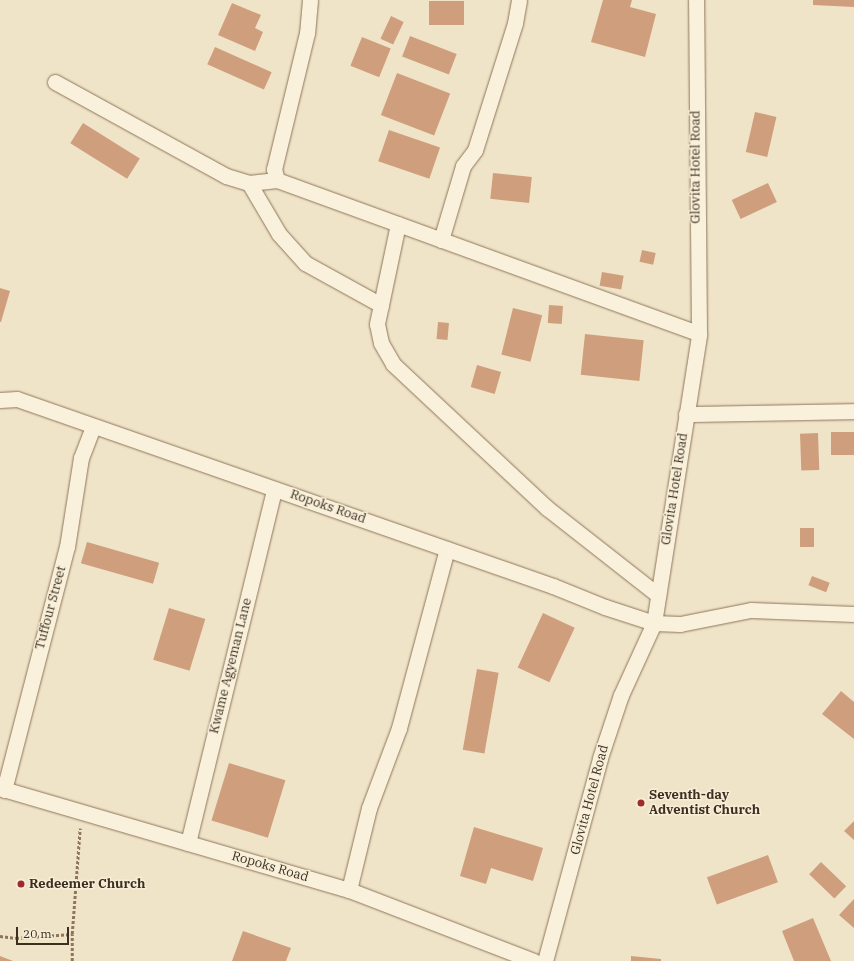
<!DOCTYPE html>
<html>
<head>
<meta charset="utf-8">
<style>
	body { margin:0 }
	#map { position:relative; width:854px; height:961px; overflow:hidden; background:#f0e4c8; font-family:"IBM Plex Serif",serif }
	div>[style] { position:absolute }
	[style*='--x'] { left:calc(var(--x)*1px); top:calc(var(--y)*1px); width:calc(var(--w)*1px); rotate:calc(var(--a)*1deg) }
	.building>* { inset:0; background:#cf9f7d; transform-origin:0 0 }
	.path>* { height:2.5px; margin-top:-1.25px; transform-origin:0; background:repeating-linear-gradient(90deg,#8d765c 0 3px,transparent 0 5px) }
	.roads { filter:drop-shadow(0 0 1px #8d765c) drop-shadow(0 0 1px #8d765c) }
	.street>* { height:15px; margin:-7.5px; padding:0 7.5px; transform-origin:7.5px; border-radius:7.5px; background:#faf1dc }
	.dots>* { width:11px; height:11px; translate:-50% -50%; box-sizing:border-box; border:2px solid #f7eed8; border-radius:50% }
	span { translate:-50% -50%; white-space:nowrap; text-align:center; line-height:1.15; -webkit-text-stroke:3px #f7eed8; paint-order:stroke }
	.street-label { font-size:13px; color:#3d2e20 }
	.poi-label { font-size:13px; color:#3d2e20; font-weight:700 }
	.left { translate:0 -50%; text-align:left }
	.scale { position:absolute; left:16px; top:927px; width:53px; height:18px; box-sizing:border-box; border:2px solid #3d2e20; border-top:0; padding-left:5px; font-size:12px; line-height:14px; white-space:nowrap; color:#3d2e20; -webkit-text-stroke:3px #f7eed8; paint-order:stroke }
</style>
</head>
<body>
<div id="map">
	<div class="building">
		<div style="clip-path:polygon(603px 0,632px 0,630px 7px,656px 14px,645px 57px,591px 42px)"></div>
		<div style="clip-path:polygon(813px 0,854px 0,854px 7px,813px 5px)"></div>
		<div style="left:429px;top:1px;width:35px;height:24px"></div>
		<div style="clip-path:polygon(232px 3px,261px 15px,255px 28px,263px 32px,255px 51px,218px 35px)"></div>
		<div style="left:391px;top:16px;width:14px;height:25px;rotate:25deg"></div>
		<div style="left:410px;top:36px;width:50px;height:22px;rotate:21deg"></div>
		<div style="left:362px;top:37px;width:31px;height:31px;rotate:22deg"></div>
		<div style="left:215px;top:47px;width:62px;height:19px;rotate:24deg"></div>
		<div style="left:397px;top:73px;width:57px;height:45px;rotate:21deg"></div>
		<div style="left:755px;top:112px;width:22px;height:41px;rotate:13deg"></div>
		<div style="left:83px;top:123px;width:67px;height:24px;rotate:32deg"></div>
		<div style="left:389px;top:130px;width:54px;height:33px;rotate:19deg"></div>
		<div style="left:493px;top:173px;width:39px;height:26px;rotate:6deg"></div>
		<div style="left:768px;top:183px;width:21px;height:40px;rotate:65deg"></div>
		<div style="left:642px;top:250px;width:14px;height:12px;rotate:12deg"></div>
		<div style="left:602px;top:272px;width:22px;height:14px;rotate:10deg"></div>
		<div style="clip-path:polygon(0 288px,10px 291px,1px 322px,0 322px)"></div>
		<div style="left:549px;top:305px;width:14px;height:18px;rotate:4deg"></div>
		<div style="left:513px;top:308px;width:30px;height:48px;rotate:14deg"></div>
		<div style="left:438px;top:322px;width:11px;height:17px;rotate:5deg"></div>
		<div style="left:585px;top:334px;width:59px;height:41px;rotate:6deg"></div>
		<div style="left:477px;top:365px;width:25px;height:23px;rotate:16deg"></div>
		<div style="left:854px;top:432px;width:23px;height:23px;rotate:90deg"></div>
		<div style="left:818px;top:433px;width:37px;height:18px;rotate:88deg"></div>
		<div style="left:800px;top:528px;width:14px;height:19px"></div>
		<div style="left:87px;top:542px;width:75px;height:22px;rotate:16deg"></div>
		<div style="left:812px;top:576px;width:19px;height:10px;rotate:21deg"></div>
		<div style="left:169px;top:608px;width:38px;height:54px;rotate:17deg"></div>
		<div style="left:543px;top:613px;width:35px;height:60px;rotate:25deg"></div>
		<div style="left:477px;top:669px;width:22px;height:82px;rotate:10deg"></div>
		<div style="clip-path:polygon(841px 691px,854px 702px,854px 739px,822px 714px)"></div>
		<div style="left:229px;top:763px;width:59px;height:60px;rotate:17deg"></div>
		<div style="clip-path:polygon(854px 821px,854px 840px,844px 831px)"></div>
		<div style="clip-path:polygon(474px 827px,543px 848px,533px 881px,491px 868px,486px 884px,460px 876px)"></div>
		<div style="left:768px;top:855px;width:29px;height:65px;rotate:70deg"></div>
		<div style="left:821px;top:862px;width:35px;height:17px;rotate:44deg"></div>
		<div style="clip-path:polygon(854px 899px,854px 928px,839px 915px)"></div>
		<div style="clip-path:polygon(813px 918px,831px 961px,794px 961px,782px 931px)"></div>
		<div style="clip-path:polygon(243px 931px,291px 948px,286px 961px,232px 961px)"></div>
		<div style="clip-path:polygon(0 956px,13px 961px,0 961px)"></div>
		<div style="clip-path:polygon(631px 956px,661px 959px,661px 961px,631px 961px)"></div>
	</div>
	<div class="path">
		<div style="--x:0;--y:936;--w:16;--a:7"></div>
		<div style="--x:16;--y:938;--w:56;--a:-4.1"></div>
		<div style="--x:72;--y:934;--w:106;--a:-85.7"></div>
		<div style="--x:72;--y:961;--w:27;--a:-90"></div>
	</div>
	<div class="roads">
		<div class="street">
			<div style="--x:310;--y:0;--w:33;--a:95"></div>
			<div style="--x:307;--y:33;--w:140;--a:103.6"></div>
			<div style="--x:274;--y:169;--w:11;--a:75"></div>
			<div style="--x:277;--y:180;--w:449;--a:20"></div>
			<div style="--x:55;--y:82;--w:195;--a:28.8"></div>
			<div style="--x:226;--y:176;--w:24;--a:17"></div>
			<div style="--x:249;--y:183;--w:28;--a:-6"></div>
			<div style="--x:249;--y:183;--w:59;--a:59.5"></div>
			<div style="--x:279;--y:234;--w:39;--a:48"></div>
			<div style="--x:305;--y:263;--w:87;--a:28.9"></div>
			<div style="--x:398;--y:224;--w:102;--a:101.9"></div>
			<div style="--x:377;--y:324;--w:19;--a:78"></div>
			<div style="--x:381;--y:343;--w:24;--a:60"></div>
			<div style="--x:393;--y:364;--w:211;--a:43.1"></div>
			<div style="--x:547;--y:508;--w:141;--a:38.1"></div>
			<div style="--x:441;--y:240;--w:77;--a:-73.4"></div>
			<div style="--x:463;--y:166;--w:20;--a:-53"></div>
			<div style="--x:475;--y:150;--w:133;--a:-72.5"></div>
			<div style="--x:515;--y:23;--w:23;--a:-80"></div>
			<div style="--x:0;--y:400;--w:17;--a:-3"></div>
			<div style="--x:17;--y:399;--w:568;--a:19.23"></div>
			<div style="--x:553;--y:586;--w:56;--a:22"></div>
			<div style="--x:605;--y:607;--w:52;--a:18.1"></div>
			<div style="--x:654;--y:623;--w:26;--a:2"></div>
			<div style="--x:680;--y:624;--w:72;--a:-11.2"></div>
			<div style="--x:751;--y:610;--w:103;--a:2.2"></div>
			<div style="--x:686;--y:414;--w:168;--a:-1"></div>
			<div style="--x:0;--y:788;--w:364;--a:16.3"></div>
			<div style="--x:349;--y:890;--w:198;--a:21"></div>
			<div style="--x:4;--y:790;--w:251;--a:-75.5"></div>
			<div style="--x:67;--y:547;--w:90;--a:-81.1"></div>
			<div style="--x:81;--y:458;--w:34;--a:-69"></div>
			<div style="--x:188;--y:843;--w:364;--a:-76.3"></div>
			<div style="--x:349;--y:890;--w:84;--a:-76.3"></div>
			<div style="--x:369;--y:808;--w:85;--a:-69.4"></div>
			<div style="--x:399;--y:728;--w:185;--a:-75"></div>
			<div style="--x:545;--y:961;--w:210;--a:-74.8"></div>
			<div style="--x:600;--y:758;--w:66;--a:-71.6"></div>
			<div style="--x:621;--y:695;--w:79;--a:-65.4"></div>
			<div style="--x:654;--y:623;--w:292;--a:-81.1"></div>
			<div style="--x:699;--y:334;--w:334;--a:-90.5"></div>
		</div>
	</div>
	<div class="dots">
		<div style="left:641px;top:803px;background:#9e2a2b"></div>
		<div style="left:21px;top:884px;background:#9e2a2b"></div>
	</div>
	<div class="street-label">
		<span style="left:696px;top:167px;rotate:-90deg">Glovita Hotel Road</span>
		<span style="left:675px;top:489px;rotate:-81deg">Glovita Hotel Road</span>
		<span style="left:328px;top:507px;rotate:19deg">Ropoks Road</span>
		<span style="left:51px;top:608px;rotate:-75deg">Tuffour Street</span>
		<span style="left:231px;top:666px;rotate:-76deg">Kwame Agyeman Lane</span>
		<span style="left:590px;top:800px;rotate:-75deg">Glovita Hotel Road</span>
		<span style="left:270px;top:867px;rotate:16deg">Ropoks Road</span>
	</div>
	<div class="poi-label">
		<span class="left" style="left:649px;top:803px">Seventh-day<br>Adventist Church</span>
		<span class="left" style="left:29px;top:884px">Redeemer Church</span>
	</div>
	<div class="scale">20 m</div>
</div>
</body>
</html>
